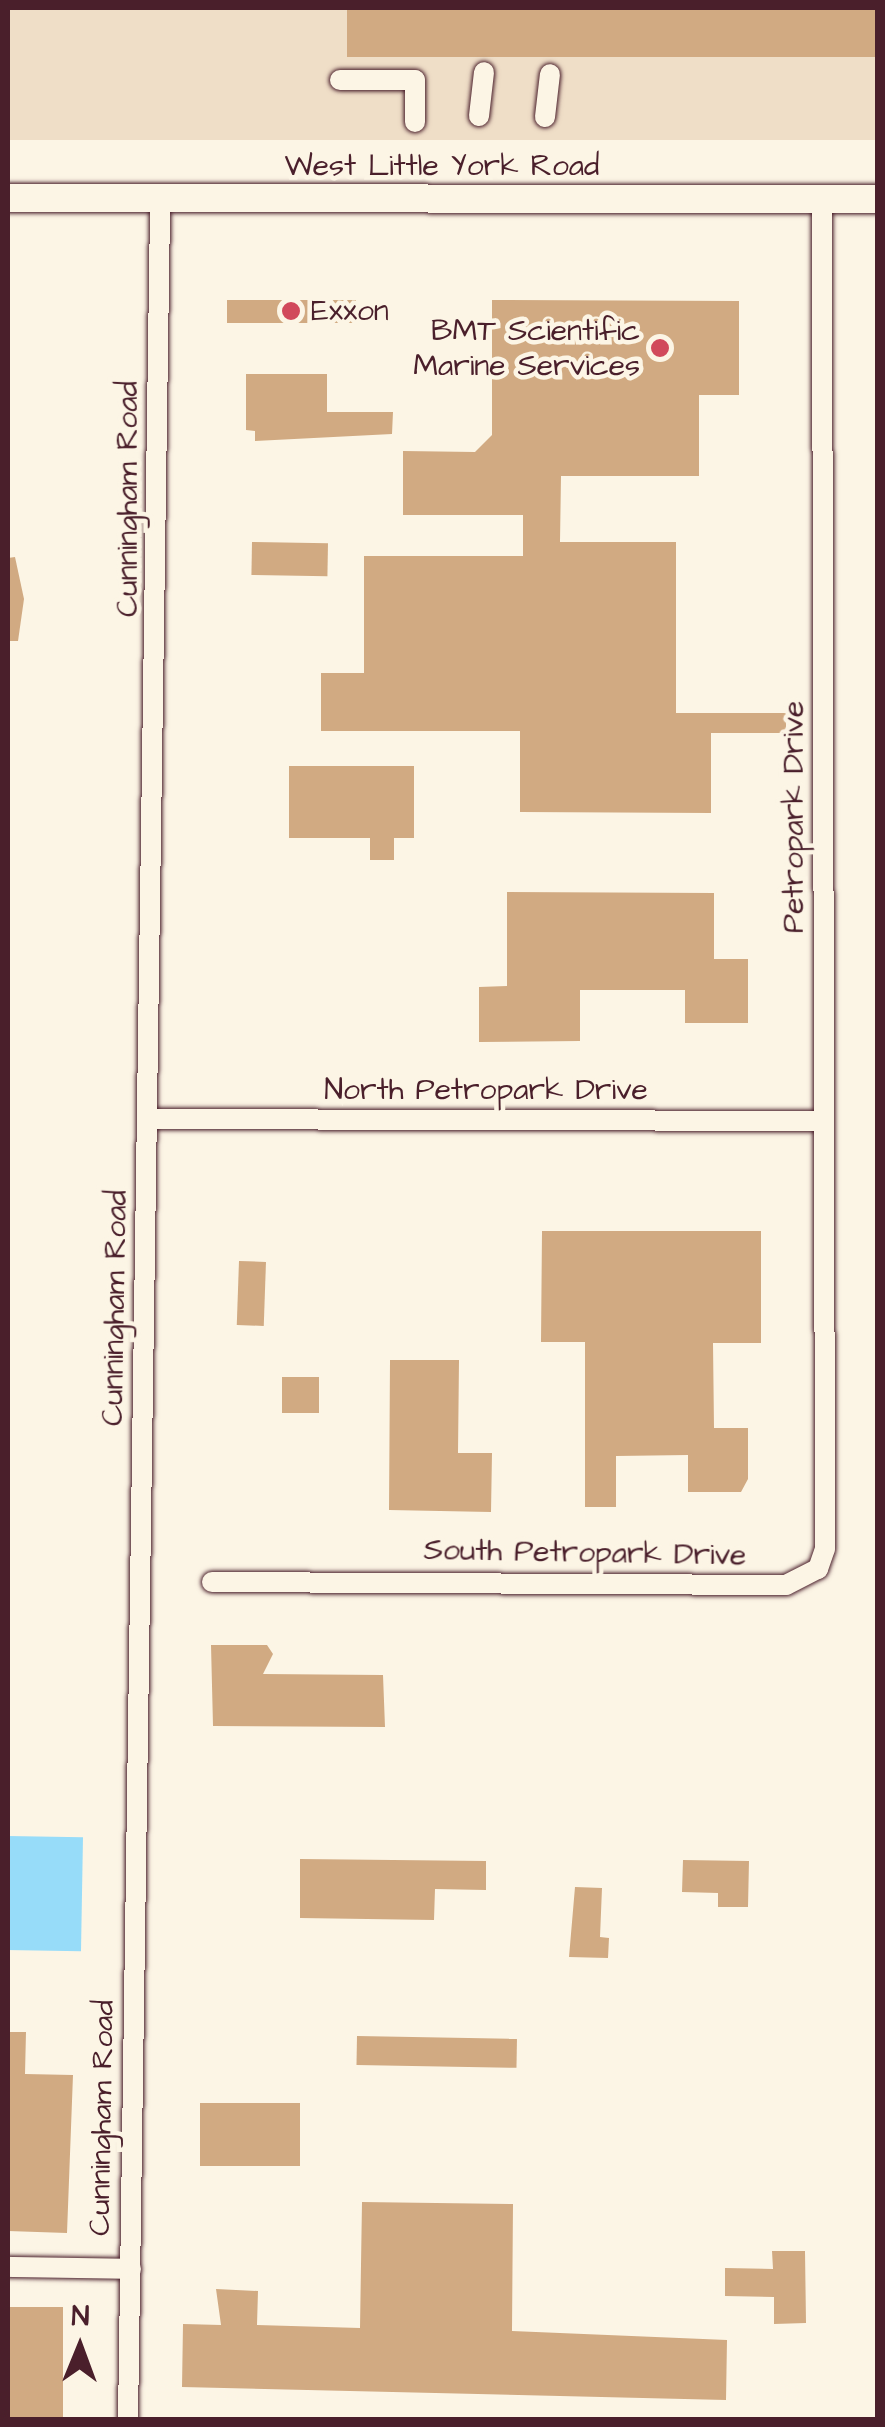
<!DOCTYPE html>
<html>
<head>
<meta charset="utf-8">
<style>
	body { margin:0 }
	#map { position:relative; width:885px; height:2427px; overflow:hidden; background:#fcf5e5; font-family:"Architects Daughter",sans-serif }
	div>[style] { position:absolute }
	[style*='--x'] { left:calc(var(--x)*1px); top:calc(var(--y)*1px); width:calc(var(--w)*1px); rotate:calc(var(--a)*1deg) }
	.built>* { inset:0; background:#efdec7; transform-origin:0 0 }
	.water>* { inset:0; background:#97dcf9; transform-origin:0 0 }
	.building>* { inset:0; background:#d1aa82; transform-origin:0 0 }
	.roads { filter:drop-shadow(0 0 2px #4a1f2b) drop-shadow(0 0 2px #4a1f2b) }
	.minor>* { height:20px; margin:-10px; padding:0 10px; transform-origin:10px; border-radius:10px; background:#fcf5e5 }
	.major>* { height:28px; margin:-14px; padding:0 14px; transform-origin:14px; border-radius:14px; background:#fcf5e5 }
	.dots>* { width:28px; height:28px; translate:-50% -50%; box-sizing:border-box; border:5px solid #fcf5e5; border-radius:50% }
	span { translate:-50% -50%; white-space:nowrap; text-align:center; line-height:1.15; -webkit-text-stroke:9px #fcf5e5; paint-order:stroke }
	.street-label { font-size:30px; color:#4a1f2b }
	.poi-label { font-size:30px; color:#4a1f2b }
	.left { translate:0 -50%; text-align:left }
	.right { translate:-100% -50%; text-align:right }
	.frame { position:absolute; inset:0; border:10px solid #4a1f2b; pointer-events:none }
	.north { position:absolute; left:30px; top:2297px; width:100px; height:100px; -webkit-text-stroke:8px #fcf5e5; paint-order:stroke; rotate:1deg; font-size:28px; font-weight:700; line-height:40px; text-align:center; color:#4a1f2b }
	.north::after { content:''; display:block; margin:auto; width:35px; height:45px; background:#4a1f2b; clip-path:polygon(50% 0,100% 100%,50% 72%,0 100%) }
</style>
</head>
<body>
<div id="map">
	<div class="built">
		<div style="left:8px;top:8px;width:869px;height:132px"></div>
	</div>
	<div class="water">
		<div style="left:8px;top:1836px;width:75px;height:114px;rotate:1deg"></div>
	</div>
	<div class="building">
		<div style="left:347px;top:8px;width:531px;height:49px"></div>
		<div style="left:227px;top:300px;width:129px;height:23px"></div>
		<div style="clip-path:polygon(492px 300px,739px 301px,739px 395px,699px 395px,699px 476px,561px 476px,560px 542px,676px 542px,676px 713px,786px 713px,786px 733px,711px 733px,711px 813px,520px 812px,520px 731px,321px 731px,321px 673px,364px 673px,364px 556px,523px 556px,523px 515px,403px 515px,403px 451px,475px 452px,492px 435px)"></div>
		<div style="clip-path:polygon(246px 374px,327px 374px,327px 412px,393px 412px,392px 434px,255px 441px,255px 431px,246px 430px)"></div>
		<div style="left:252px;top:542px;width:76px;height:33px;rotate:1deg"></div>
		<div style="clip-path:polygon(15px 557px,24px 599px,18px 641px,8px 641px,8px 558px)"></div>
		<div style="clip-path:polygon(289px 766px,414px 766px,414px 838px,394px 838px,394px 860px,370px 860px,370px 838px,289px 838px)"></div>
		<div style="clip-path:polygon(507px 892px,714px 893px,714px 959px,748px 959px,748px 1023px,685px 1023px,685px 990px,580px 990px,580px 1041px,479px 1042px,479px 987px,507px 986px)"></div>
		<div style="clip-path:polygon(542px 1231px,761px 1231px,761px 1343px,713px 1343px,714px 1428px,748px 1428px,748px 1479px,741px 1492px,688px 1492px,688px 1455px,616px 1456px,616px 1507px,585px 1507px,585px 1342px,541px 1342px)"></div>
		<div style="left:239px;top:1261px;width:27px;height:64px;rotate:2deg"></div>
		<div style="clip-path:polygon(390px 1360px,459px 1360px,458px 1453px,492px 1453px,491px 1512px,389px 1510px)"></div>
		<div style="left:282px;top:1377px;width:37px;height:36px"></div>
		<div style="clip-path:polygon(211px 1645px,267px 1645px,273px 1654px,263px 1674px,383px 1675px,385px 1727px,213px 1726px)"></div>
		<div style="clip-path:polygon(300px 1859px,486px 1861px,486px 1890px,435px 1889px,434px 1920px,300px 1918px)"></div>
		<div style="clip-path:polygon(683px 1860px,749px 1861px,748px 1907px,718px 1907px,718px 1893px,682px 1892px)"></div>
		<div style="clip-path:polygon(575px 1887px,602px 1888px,600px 1937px,609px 1938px,608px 1958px,569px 1957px)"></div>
		<div style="clip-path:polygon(8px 2032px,26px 2032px,25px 2074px,73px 2075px,67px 2233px,8px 2231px)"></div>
		<div style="left:357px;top:2036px;width:160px;height:29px;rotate:1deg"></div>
		<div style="left:200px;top:2103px;width:100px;height:63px"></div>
		<div style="clip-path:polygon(362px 2202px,513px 2204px,512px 2331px,727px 2340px,726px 2400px,182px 2387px,183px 2324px,221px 2325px,216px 2289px,258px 2291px,257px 2325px,360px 2328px)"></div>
		<div style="clip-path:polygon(772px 2251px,805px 2251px,806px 2323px,774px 2324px,774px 2297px,725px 2296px,725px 2268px,773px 2269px)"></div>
		<div style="left:8px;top:2307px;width:55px;height:113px"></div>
	</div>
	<div class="roads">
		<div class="minor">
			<div style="--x:340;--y:80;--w:75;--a:0"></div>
			<div style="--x:415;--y:80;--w:42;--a:90"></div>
			<div style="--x:479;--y:116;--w:44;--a:-83.5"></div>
			<div style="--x:545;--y:117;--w:43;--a:-83.4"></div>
			<div style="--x:149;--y:1119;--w:674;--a:0.17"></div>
			<div style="--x:212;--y:1582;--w:574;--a:0.3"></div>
			<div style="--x:786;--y:1585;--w:36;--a:-27"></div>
			<div style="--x:818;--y:1569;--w:21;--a:-71"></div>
			<div style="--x:825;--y:1549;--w:1350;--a:-90.13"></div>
			<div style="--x:8;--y:2267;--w:123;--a:0.9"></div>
			<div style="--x:128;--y:2420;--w:2222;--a:-89.17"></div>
		</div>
		<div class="major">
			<div style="--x:8;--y:198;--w:870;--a:0.07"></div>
		</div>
	</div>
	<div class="dots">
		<div style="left:291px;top:311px;background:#d1495b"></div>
		<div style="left:660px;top:348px;background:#d1495b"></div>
	</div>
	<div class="street-label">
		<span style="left:442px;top:166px">West Little York Road</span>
		<span style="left:128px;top:499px;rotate:-90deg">Cunningham Road</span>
		<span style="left:794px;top:817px;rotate:-90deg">Petropark Drive</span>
		<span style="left:486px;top:1090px">North Petropark Drive</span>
		<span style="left:115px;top:1308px;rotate:-89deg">Cunningham Road</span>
		<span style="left:585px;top:1553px;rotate:1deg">South Petropark Drive</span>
		<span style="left:102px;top:2118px;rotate:-89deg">Cunningham Road</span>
	</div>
	<div class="poi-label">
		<span class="left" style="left:311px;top:311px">Exxon</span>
		<span class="right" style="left:640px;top:348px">BMT Scientific<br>Marine Services</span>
	</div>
	<div class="frame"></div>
	<div class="north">N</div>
</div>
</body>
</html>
